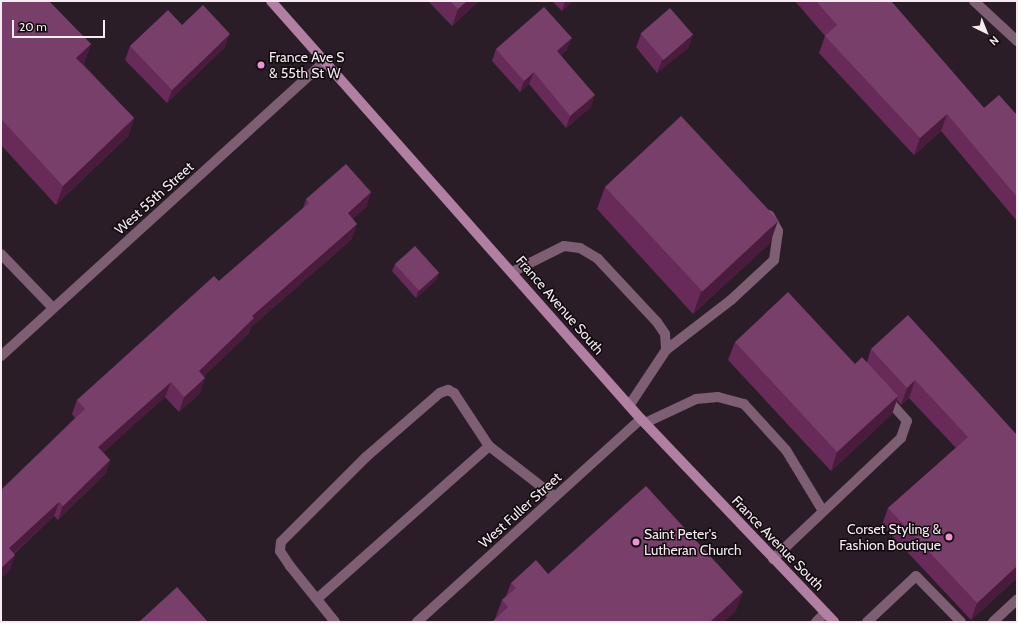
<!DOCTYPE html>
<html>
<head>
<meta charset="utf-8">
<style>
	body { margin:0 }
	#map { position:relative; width:1018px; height:623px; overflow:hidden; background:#2b1d27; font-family:Cabin,sans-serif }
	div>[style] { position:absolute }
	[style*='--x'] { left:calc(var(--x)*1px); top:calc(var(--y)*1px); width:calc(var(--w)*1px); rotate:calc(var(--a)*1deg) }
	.lane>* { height:10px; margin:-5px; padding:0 5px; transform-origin:5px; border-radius:5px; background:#7d5e73 }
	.street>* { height:10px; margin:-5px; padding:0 5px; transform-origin:5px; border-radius:5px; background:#7d5e73 }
	.secondary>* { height:10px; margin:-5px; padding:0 5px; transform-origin:5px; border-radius:5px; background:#b07fa1 }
	.wall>* { inset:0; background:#682a58 }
	.shaded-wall>* { inset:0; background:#491c3e }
	.building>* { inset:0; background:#773f69; transform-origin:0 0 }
	.dots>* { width:11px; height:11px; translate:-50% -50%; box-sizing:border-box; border:2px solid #100a0e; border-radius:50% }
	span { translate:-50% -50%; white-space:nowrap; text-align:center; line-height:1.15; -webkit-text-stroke:3px #100a0e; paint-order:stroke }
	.poi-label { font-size:14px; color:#f5ebf1 }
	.left { translate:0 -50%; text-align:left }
	.right { translate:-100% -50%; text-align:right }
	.street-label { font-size:14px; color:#f5ebf1 }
	.frame { position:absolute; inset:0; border:2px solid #f5ebf1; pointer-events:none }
	.north { position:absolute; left:966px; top:12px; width:40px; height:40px; -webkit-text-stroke:3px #100a0e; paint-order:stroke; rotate:137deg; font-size:11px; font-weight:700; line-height:16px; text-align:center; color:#f5ebf1 }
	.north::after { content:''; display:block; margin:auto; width:14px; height:18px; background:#f5ebf1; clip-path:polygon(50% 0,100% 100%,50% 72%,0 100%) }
	.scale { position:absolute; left:12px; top:20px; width:93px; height:18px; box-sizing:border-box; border:2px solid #f5ebf1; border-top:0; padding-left:5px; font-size:12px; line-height:14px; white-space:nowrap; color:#f5ebf1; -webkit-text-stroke:3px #100a0e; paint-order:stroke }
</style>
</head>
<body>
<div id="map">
	<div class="lane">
		<div style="--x:512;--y:272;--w:58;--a:-26.6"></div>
		<div style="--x:564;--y:246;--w:16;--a:7"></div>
		<div style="--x:580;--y:248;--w:21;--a:31"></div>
		<div style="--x:598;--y:259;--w:86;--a:46.9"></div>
		<div style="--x:657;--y:322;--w:14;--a:56"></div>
		<div style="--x:665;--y:334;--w:16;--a:86"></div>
		<div style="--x:666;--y:350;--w:67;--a:123.5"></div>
		<div style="--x:666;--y:350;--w:82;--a:-37.6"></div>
		<div style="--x:731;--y:300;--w:59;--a:-42.9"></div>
		<div style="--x:774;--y:260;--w:29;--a:-82"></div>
		<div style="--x:778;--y:231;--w:18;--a:-119"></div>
		<div style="--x:645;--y:423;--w:56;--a:-25.2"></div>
		<div style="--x:696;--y:399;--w:22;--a:-5"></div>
		<div style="--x:718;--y:397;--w:27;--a:15"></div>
		<div style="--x:744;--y:404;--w:62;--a:47.6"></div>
		<div style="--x:786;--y:450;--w:71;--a:58.8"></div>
		<div style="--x:773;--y:559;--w:176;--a:-43.4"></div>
		<div style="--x:901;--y:438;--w:18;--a:-71"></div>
		<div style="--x:907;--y:421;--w:31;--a:-132"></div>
		<div style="--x:318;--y:598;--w:229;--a:-41.6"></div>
		<div style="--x:335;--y:622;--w:72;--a:-128.8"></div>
		<div style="--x:290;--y:566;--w:18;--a:-124"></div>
		<div style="--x:280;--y:551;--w:9;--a:-84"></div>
		<div style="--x:281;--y:542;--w:120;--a:-45"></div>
		<div style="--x:366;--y:457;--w:98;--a:-40.9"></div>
		<div style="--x:440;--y:393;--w:9;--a:-21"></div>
		<div style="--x:448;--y:390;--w:7;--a:27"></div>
		<div style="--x:454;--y:393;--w:64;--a:56.6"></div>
		<div style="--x:489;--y:446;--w:83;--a:37.7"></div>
		<div style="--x:816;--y:622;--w:13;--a:-45"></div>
		<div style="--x:867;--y:622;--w:67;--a:-43.2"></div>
		<div style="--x:916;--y:576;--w:64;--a:45.6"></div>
		<div style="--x:993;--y:622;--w:33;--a:-43"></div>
	</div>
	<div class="street">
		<div style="--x:974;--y:1;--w:59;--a:42.9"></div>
		<div style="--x:1;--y:254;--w:75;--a:46.1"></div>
		<div style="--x:1;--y:356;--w:440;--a:-42.3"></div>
		<div style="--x:417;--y:622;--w:302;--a:-42.2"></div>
	</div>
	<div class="secondary">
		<div style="--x:271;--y:1;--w:558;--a:48.49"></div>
		<div style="--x:641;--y:419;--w:280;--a:46.4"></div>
	</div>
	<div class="wall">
		<div style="clip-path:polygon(1px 1px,91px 44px,84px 63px,83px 64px,134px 118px,128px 136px,56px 205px,1px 145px)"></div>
		<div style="clip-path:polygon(428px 1px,479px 1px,452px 26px)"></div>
		<div style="clip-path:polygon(552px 1px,573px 1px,562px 11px)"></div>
		<div style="clip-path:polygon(795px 1px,891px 1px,984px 108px,1017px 115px,1017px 221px,941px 131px,914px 155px,819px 53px,825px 36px)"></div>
		<div style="clip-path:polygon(182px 25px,225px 47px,167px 103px,125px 60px,130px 46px)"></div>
		<div style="clip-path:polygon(641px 34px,693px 34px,688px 48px,657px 73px,636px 47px)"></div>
		<div style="clip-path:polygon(496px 49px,567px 50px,561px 55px,591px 107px,566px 128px,529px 84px,520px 92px,492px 61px)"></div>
		<div style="clip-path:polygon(605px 187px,770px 243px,693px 314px,597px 209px)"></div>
		<div style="clip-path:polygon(371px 192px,366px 207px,352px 219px,352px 239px,251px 327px,249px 333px,204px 376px,200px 393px,179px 412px,165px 397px,103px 452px,110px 460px,105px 474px,58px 520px,54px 516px,14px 554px,10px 570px,1px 578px,1px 487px,2px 489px,75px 418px,72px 414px,77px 400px,219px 281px,303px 208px,306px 199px)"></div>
		<div style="clip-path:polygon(395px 264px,439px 273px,436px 280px,416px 298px,392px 271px)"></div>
		<div style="clip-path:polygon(735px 342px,855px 364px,867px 362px,871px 349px,1017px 435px,1017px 578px,971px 620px,882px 525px,888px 508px,956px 448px,909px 398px,901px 405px,897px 400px,892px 414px,831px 471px,728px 360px)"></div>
		<div style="clip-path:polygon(548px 574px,736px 611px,495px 619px,502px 600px,506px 596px,511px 583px)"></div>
	</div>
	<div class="shaded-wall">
		<div style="clip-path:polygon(467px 1px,479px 1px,452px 26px,458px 9px)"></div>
		<div style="clip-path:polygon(565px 1px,573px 1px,562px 11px)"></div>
		<div style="clip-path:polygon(230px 34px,225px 47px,167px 103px,172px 90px)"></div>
		<div style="clip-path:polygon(693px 34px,688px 48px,657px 73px,662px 60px)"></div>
		<div style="clip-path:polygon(572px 38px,567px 50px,553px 63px,557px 51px)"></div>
		<div style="clip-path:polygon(91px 44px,84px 63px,70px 76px,76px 58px)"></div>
		<div style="clip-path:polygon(534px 72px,529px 84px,520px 92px,524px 81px)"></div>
		<div style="clip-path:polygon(595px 95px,591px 107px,566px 128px,570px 116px)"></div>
		<div style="clip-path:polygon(947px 114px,941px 131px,914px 155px,920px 138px)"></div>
		<div style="clip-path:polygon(134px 118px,128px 136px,56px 205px,63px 186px)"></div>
		<div style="clip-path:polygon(371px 192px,366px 207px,342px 228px,348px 213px)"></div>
		<div style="clip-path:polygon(778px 221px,770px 243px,693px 314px,701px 292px)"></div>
		<div style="clip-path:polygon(357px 224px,352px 239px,251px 327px,249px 333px,194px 386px,199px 371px,252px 316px)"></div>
		<div style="clip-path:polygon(439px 273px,436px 280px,416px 298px,418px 291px)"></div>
		<div style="clip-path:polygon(205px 378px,200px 393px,179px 412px,184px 397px)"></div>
		<div style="clip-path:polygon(915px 380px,909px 398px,901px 405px,907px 388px)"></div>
		<div style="clip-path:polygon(171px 382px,165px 397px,93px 462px,98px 447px)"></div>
		<div style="clip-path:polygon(898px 396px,892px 414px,831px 471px,837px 452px)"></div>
		<div style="clip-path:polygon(110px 460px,105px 474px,58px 520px,63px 506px)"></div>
		<div style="clip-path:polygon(59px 502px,54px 516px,3px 563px,9px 548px)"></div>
		<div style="clip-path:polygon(15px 555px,10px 570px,1px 578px,1px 568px)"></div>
		<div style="clip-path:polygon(1017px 566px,1017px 578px,971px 620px,977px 603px)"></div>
		<div style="clip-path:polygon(743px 592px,736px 611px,724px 622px,710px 622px)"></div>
	</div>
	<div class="building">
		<div style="clip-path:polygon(1px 1px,49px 1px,91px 44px,76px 58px,134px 118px,63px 186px,1px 119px)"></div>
		<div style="clip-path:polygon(450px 1px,467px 1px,458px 9px)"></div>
		<div style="clip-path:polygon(816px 1px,891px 1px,984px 108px,999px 95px,1017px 115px,1017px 197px,947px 114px,920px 138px,825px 36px,837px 25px)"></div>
		<div style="clip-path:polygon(203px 5px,230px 34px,172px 90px,130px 46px,168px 10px,182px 25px)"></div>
		<div style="clip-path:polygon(544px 7px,572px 38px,557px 51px,595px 95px,570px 116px,534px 72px,524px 81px,496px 49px)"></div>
		<div style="left:670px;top:8px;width:35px;height:39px;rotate:49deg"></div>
		<div style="left:681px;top:116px;width:143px;height:104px;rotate:47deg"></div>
		<div style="clip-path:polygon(346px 164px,371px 192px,348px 213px,357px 224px,252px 316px,254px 318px,199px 371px,205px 378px,184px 397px,171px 382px,98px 447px,110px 460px,63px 506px,59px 502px,9px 548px,15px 555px,1px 568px,1px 487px,2px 489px,85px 409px,77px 400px,214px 276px,219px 281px,309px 203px,306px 199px)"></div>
		<div style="left:415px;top:246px;width:36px;height:27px;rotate:48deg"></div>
		<div style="clip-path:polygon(788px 292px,855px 364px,862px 357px,898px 396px,837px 452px,735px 342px)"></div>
		<div style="clip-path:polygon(908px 315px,1017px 435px,1017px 566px,977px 603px,888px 508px,968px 437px,915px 380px,907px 388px,871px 349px)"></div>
		<div style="clip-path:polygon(646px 486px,743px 592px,710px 622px,492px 622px,508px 607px,502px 600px,516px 588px,511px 583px,536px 560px,548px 574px)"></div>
		<div style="clip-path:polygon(177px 587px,208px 622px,139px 622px)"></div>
	</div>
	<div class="dots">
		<div style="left:261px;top:65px;background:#f391d6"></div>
		<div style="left:949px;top:537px;background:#f391d6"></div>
		<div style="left:636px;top:542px;background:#f391d6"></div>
	</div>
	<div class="poi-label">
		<span class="left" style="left:269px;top:65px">France Ave S<br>&amp; 55th St W</span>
		<span class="right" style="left:941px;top:537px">Corset Styling &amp;<br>Fashion Boutique</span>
		<span class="left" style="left:644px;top:542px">Saint Peter's<br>Lutheran Church</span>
	</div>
	<div class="street-label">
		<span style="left:154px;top:198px;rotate:-42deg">West 55th Street</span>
		<span style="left:560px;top:305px;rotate:49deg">France Avenue South</span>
		<span style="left:520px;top:510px;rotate:-42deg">West Fuller Street</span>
		<span style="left:778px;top:543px;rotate:46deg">France Avenue South</span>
	</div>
	<div class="frame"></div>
	<div class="north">N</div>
	<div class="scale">20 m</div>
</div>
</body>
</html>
